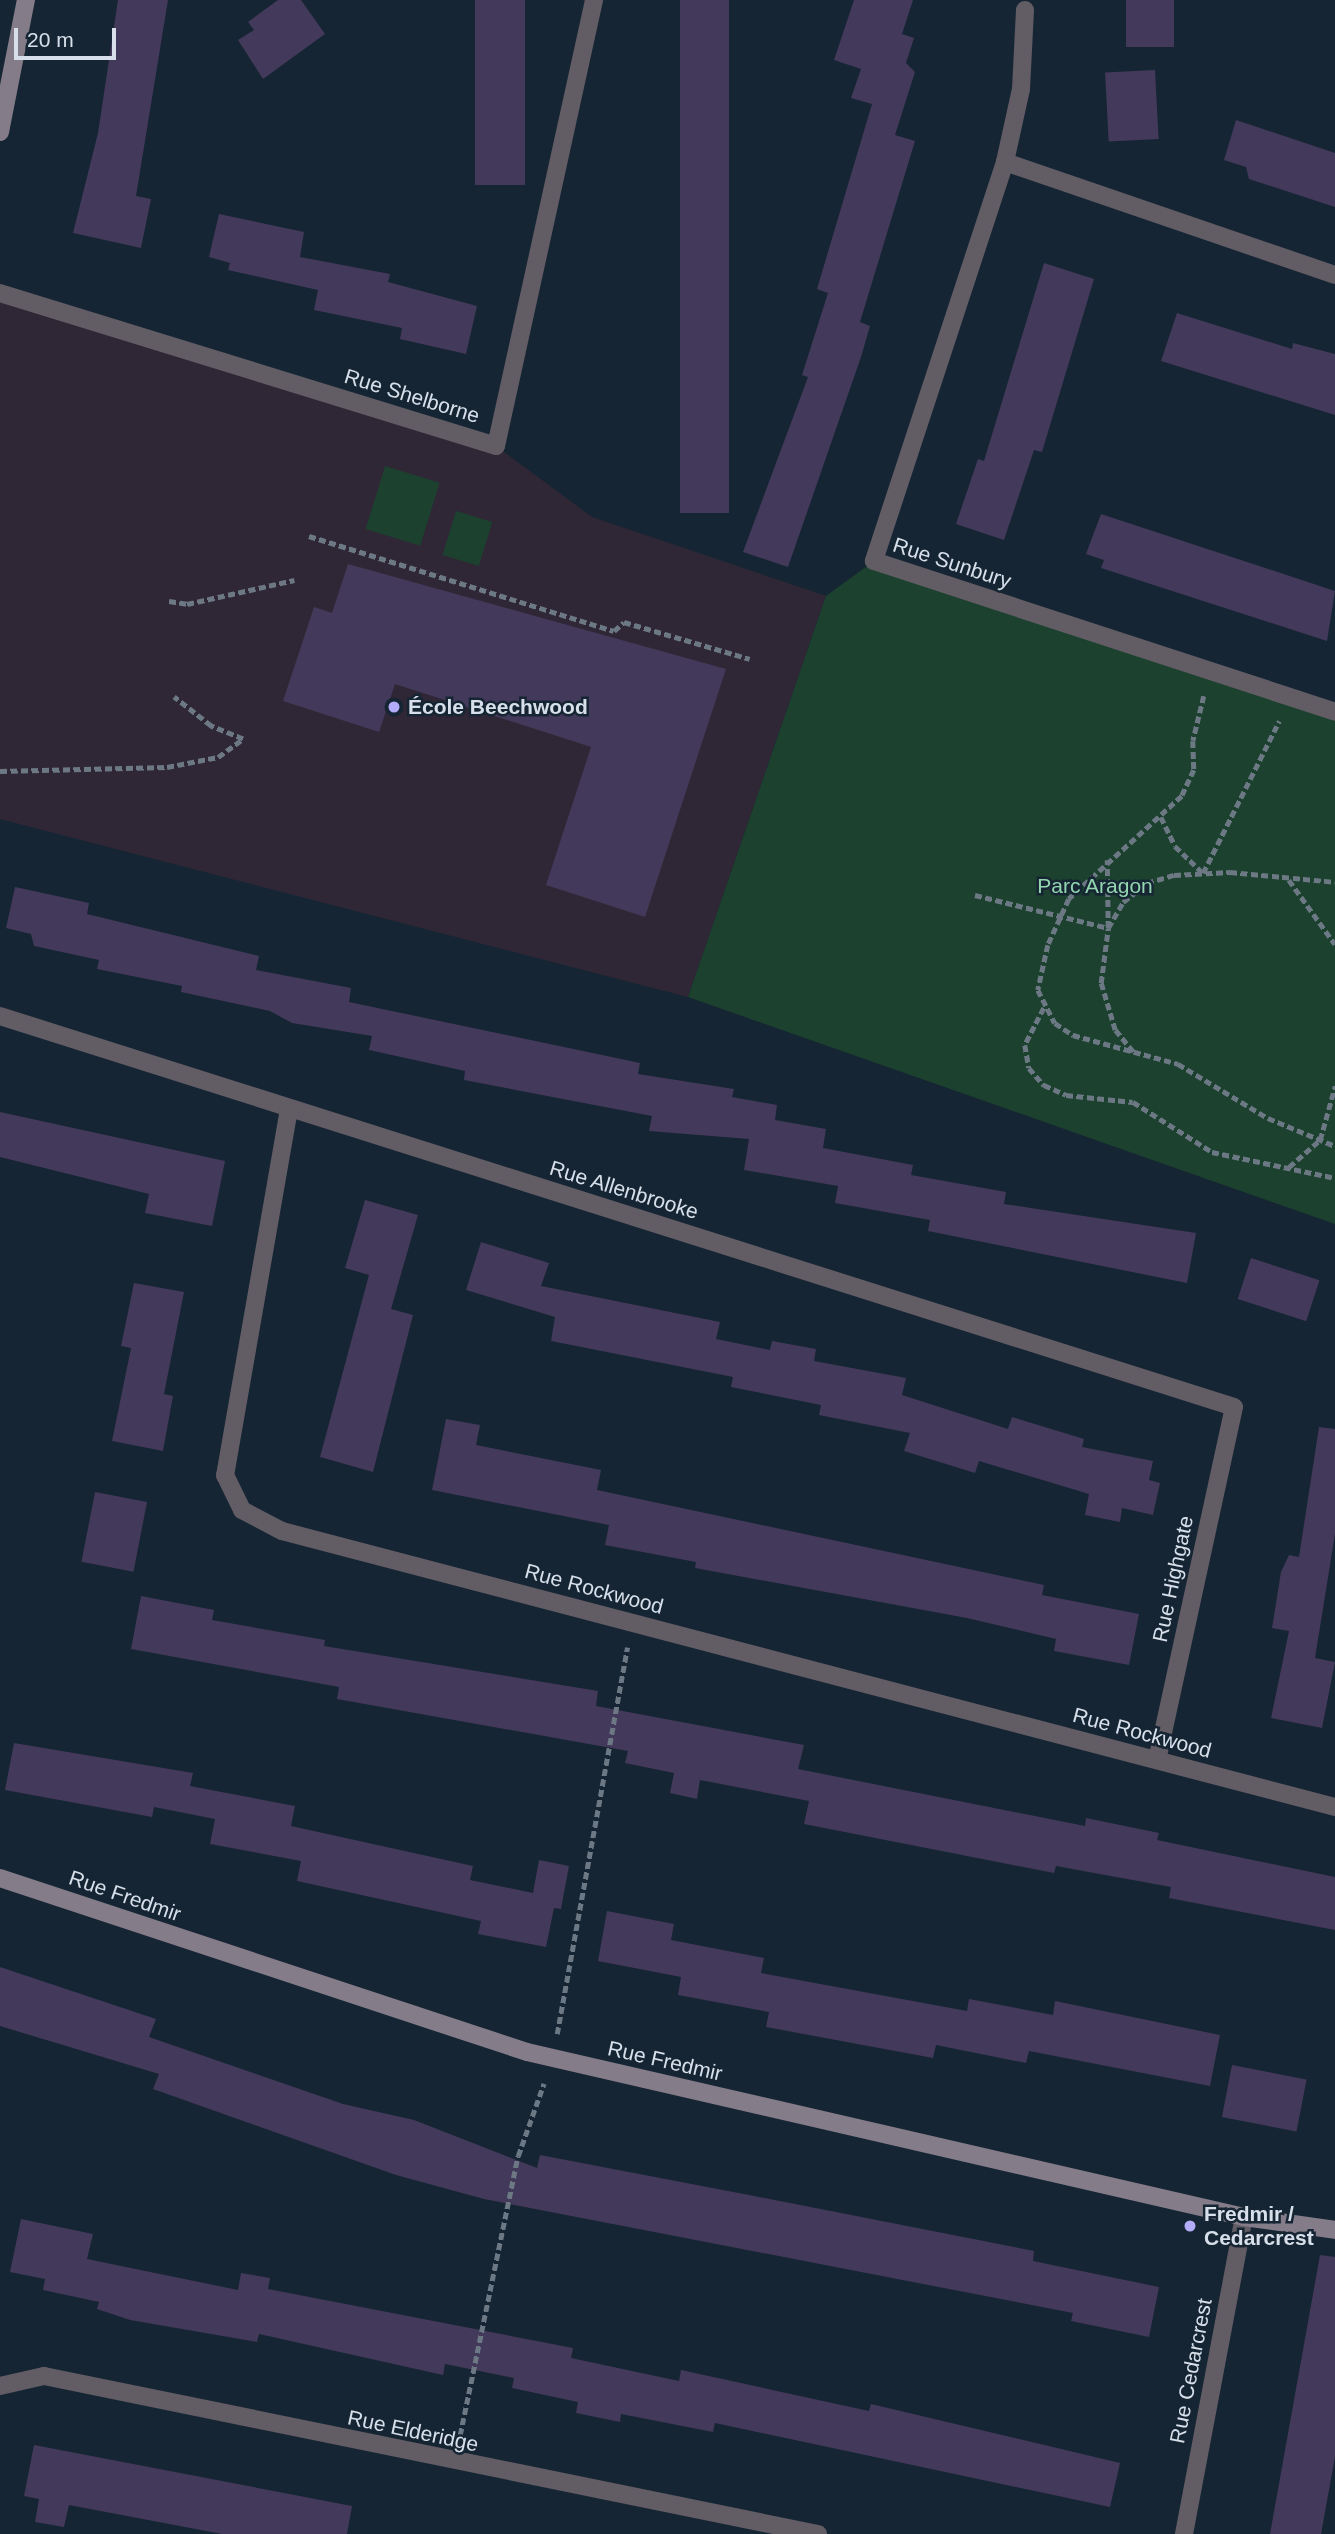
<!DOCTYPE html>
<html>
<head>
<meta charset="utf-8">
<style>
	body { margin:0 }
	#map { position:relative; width:1335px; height:2534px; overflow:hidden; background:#162533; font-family:Arial,sans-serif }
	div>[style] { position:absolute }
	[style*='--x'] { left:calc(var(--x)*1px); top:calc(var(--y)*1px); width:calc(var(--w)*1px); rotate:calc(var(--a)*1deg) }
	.education>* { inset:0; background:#302736 }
	.green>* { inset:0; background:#1c412e; transform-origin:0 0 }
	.building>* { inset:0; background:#43395a; transform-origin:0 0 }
	.path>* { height:4.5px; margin-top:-2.25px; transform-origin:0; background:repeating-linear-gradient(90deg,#6c7985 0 7px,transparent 0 10.5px) }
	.street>* { height:18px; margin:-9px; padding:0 9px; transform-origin:9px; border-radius:9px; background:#625c65 }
	.secondary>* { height:18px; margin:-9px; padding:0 9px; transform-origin:9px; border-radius:9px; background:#857c8a }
	.dots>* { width:19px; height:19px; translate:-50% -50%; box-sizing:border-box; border:4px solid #162533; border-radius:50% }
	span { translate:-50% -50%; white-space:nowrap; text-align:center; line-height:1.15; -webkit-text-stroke:5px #162533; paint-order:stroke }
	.street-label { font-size:21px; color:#d7e0ea }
	.poi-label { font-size:21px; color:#d7e0ea; font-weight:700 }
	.left { translate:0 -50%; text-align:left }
	.park-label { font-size:21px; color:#92d5af }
	.scale { position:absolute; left:14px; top:28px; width:102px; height:32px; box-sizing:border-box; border:4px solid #d7e0ea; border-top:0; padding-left:9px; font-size:21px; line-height:24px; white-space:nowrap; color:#d7e0ea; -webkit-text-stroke:5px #162533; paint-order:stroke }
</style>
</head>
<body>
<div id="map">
	<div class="education">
		<div style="clip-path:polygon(0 293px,496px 446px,592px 517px,826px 596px,688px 997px,0 819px)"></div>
	</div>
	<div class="green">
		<div style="left:385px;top:466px;width:57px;height:66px;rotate:17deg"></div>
		<div style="left:456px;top:511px;width:38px;height:46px;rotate:17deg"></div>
		<div style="clip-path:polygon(874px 561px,1335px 712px,1335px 1224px,688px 997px,826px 596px)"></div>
	</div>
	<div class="building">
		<div style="clip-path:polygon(118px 0,168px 0,136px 196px,151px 199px,141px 248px,73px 233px,98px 133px)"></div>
		<div style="clip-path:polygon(278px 0,301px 0,325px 34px,263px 79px,238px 40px,254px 30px,248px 22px)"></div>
		<div style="left:475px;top:0;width:50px;height:185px"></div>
		<div style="left:680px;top:0;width:49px;height:513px"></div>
		<div style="clip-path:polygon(854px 0,913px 0,902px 34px,914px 38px,906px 63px,915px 72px,895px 135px,915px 141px,860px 322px,870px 326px,861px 357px,788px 567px,743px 552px,808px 377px,802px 375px,828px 293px,817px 289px,872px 104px,851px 98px,861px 69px,834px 60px)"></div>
		<div style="left:1126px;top:0;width:48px;height:47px"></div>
		<div style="left:1155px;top:70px;width:69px;height:50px;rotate:87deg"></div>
		<div style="clip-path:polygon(1236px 120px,1335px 153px,1335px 207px,1249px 179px,1246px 167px,1224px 160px)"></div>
		<div style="clip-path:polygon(219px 214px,304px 232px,300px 257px,390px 274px,388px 282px,477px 306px,466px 354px,400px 339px,402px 328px,314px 310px,318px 290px,228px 270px,230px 263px,209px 257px)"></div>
		<div style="clip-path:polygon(1044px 263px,1094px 279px,1042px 452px,1034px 450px,1004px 540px,956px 524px,978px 459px,984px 461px)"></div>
		<div style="clip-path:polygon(1177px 313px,1292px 349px,1293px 343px,1335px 354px,1335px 415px,1161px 361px)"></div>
		<div style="clip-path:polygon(1101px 514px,1335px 591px,1327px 641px,1101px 568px,1104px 560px,1086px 554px)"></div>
		<div style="clip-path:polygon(348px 564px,726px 669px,645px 917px,546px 885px,591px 747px,395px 684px,379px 732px,283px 701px,314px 607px,332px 613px)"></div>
		<div style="clip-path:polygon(15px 887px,89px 903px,87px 914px,259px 956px,256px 970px,351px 988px,349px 1002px,640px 1063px,638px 1074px,734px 1089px,732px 1097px,777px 1105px,775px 1120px,826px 1129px,823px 1148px,913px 1165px,911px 1175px,1006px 1192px,1004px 1204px,1196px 1233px,1187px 1283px,928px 1231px,930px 1220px,835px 1203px,838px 1186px,744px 1170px,749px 1139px,649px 1131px,652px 1116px,464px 1080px,465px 1071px,369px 1050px,372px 1036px,292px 1023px,270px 1011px,181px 992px,182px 986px,97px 969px,99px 960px,34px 946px,31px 934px,6px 928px)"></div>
		<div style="clip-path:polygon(0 1112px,225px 1161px,212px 1226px,145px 1213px,149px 1194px,0 1157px)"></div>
		<div style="clip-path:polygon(365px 1200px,418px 1215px,391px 1309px,413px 1315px,373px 1472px,320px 1457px,369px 1275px,345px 1268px)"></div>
		<div style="clip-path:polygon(481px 1242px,549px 1263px,541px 1286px,720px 1322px,716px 1339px,770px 1350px,772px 1341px,816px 1349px,814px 1361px,906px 1378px,902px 1395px,1008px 1429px,1012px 1417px,1084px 1439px,1082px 1447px,1153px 1461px,1149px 1480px,1160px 1483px,1153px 1515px,1122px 1508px,1120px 1522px,1085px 1515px,1089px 1494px,979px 1461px,975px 1473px,904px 1451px,910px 1433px,819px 1415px,821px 1405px,731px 1387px,733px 1377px,551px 1341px,555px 1317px,466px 1290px)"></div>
		<div style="left:1251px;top:1258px;width:72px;height:43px;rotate:18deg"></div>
		<div style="clip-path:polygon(134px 1283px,184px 1292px,164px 1394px,173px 1396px,163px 1451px,112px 1441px,131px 1348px,121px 1346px)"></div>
		<div style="clip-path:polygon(446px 1419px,480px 1425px,476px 1445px,601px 1470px,597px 1490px,1044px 1585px,1042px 1595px,1139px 1614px,1129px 1665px,1054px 1651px,1056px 1639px,967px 1618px,695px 1568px,696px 1562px,605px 1545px,609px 1525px,432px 1490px)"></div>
		<div style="clip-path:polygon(1319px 1427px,1335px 1429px,1335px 1534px,1315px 1658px,1335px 1662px,1322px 1728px,1271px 1718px,1289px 1631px,1272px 1628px,1281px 1572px,1289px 1555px,1299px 1557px)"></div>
		<div style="left:95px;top:1492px;width:53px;height:71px;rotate:11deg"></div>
		<div style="clip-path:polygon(141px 1596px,214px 1610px,212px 1620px,325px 1640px,324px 1646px,598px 1691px,596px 1706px,804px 1745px,798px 1769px,1085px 1826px,1086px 1818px,1159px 1833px,1157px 1840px,1335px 1877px,1335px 1930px,1169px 1898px,1171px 1887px,1056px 1866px,1054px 1873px,804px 1824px,809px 1801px,700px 1780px,697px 1799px,670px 1793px,674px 1773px,625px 1763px,628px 1751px,337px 1699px,339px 1687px,131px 1649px)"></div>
		<div style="clip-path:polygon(14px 1743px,193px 1773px,190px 1786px,295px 1806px,291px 1826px,473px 1866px,470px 1880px,533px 1893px,539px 1860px,569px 1866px,561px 1909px,554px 1908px,546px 1947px,478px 1934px,481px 1921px,297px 1881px,301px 1861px,210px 1844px,215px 1819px,154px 1807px,152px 1817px,5px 1790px)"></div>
		<div style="clip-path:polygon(607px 1911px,674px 1924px,671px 1940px,764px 1958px,761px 1973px,967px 2011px,969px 1999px,1053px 2015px,1055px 2001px,1220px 2035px,1210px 2086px,1029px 2051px,1026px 2063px,936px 2045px,933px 2058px,766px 2027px,769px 2012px,678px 1995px,681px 1977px,598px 1961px)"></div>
		<div style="clip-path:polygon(0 1967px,156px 2019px,149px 2037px,343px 2104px,414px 2120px,537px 2168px,540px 2155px,749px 2195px,1034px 2251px,1033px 2261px,1159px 2287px,1149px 2337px,1071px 2321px,1073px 2313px,484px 2199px,396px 2175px,153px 2089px,159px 2074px,0 2026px)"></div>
		<div style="left:1232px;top:2065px;width:76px;height:53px;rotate:11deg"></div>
		<div style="clip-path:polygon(21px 2219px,93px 2234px,87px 2259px,238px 2290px,241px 2273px,270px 2278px,268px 2289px,573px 2348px,571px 2358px,679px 2381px,681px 2370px,869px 2411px,871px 2404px,1120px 2463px,1110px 2507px,715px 2423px,713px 2432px,621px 2414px,620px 2422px,576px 2413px,578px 2402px,512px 2388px,514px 2378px,445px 2364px,443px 2375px,259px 2334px,257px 2342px,130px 2320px,97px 2309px,99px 2302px,43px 2290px,45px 2279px,10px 2272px)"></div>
		<div style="clip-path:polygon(1320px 2255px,1335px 2257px,1335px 2457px,1321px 2534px,1270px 2534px)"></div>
		<div style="clip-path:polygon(34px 2445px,352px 2506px,347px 2534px,222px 2534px,69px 2505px,64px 2527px,35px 2522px,39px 2499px,24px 2496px)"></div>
	</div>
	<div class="path">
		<div style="--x:309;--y:536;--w:319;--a:17.3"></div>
		<div style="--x:614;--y:631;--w:13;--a:-42"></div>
		<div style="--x:624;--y:622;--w:131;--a:16.4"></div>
		<div style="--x:169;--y:601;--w:18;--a:9"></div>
		<div style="--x:187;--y:604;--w:110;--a:-12.6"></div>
		<div style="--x:1204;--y:696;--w:46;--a:103.7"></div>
		<div style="--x:1193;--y:741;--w:29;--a:88"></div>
		<div style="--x:1194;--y:770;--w:29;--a:115"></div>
		<div style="--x:1182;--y:796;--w:153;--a:137.7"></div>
		<div style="--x:1069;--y:899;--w:51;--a:114.5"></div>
		<div style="--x:1048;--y:945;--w:46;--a:102.5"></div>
		<div style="--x:1038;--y:990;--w:37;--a:63"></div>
		<div style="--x:1055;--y:1023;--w:22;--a:34"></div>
		<div style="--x:1073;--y:1035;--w:109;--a:15.4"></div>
		<div style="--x:1178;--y:1064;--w:105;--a:31"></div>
		<div style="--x:1268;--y:1118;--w:73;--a:22.7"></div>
		<div style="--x:0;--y:771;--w:167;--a:-1.4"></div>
		<div style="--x:167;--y:767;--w:52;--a:-11.1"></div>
		<div style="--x:218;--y:757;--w:31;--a:-36"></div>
		<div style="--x:243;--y:739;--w:35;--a:-158"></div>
		<div style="--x:211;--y:726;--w:47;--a:-141.9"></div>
		<div style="--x:1161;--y:817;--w:32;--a:64"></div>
		<div style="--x:1175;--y:846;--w:39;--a:44"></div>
		<div style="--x:1203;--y:873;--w:170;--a:-63.4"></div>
		<div style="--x:1289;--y:880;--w:79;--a:54.3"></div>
		<div style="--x:975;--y:895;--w:137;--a:13.9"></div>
		<div style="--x:1108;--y:928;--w:68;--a:-90.8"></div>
		<div style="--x:1044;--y:1008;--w:42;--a:117.2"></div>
		<div style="--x:1025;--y:1045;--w:23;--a:80"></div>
		<div style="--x:1029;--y:1068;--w:23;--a:49"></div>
		<div style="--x:1044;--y:1085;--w:24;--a:24"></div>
		<div style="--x:1066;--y:1095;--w:67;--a:6"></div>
		<div style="--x:1133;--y:1102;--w:93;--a:32.3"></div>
		<div style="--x:1212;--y:1152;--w:126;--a:11.9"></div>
		<div style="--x:1133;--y:1052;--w:28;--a:-129"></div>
		<div style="--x:1115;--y:1030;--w:49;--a:-106.6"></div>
		<div style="--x:1101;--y:983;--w:55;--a:-82.7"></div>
		<div style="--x:1108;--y:928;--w:30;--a:-60"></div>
		<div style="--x:1123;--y:902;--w:31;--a:-38"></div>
		<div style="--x:1147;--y:883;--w:28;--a:-17"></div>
		<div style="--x:1174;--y:875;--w:56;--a:-3.1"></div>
		<div style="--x:1230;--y:872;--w:105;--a:5.4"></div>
		<div style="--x:1289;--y:1167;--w:41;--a:-41.1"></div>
		<div style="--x:1320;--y:1140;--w:56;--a:-74.5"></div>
		<div style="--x:557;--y:2034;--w:393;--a:-79.7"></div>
		<div style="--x:460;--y:2435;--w:285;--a:-78.3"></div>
		<div style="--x:518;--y:2156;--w:77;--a:-70.4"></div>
	</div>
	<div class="street">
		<div style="--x:1025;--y:10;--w:79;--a:92.9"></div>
		<div style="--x:1021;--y:89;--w:75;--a:102.4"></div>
		<div style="--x:1005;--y:162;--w:420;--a:108.2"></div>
		<div style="--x:874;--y:561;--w:485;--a:18.1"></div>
		<div style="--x:1005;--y:162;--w:349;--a:18.9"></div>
		<div style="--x:0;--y:293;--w:519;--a:17.14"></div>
		<div style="--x:496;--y:446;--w:457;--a:-77.6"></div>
		<div style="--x:0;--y:1016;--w:1294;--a:17.58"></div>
		<div style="--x:1234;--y:1407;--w:361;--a:102.3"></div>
		<div style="--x:289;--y:1109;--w:372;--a:99.9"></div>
		<div style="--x:225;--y:1475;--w:39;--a:64"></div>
		<div style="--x:242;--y:1510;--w:45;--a:27.7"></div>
		<div style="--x:282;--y:1531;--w:1089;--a:14.69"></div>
		<div style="--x:0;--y:2386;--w:45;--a:-12.8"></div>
		<div style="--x:44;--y:2376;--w:790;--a:11.54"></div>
		<div style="--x:1184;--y:2534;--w:323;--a:-79.3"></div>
	</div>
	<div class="secondary">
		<div style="--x:0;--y:132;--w:135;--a:-78.9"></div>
		<div style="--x:0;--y:1878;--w:555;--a:18.27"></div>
		<div style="--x:527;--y:2052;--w:736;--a:12.96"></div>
		<div style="--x:1244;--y:2217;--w:92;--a:8.1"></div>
	</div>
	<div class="dots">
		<div style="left:394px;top:707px;background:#b3adf9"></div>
		<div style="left:1190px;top:2226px;background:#b3adf9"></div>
	</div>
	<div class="street-label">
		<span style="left:412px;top:396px;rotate:17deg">Rue Shelborne</span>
		<span style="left:952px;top:563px;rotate:18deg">Rue Sunbury</span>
		<span style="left:624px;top:1190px;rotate:17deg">Rue Allenbrooke</span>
		<span style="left:1173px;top:1579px;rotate:-78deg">Rue Highgate</span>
		<span style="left:594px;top:1589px;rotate:15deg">Rue Rockwood</span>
		<span style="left:1142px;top:1733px;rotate:15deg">Rue Rockwood</span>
		<span style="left:125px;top:1896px;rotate:19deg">Rue Fredmir</span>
		<span style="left:665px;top:2061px;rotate:13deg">Rue Fredmir</span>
		<span style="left:1191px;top:2371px;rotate:-79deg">Rue Cedarcrest</span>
		<span style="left:413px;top:2431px;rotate:12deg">Rue Elderidge</span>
	</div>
	<div class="poi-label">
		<span class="left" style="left:408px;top:707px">École Beechwood</span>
		<span class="left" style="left:1204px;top:2226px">Fredmir /<br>Cedarcrest</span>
	</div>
	<div class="park-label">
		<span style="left:1095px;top:886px">Parc Aragon</span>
	</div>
	<div class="scale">20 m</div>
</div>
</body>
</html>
